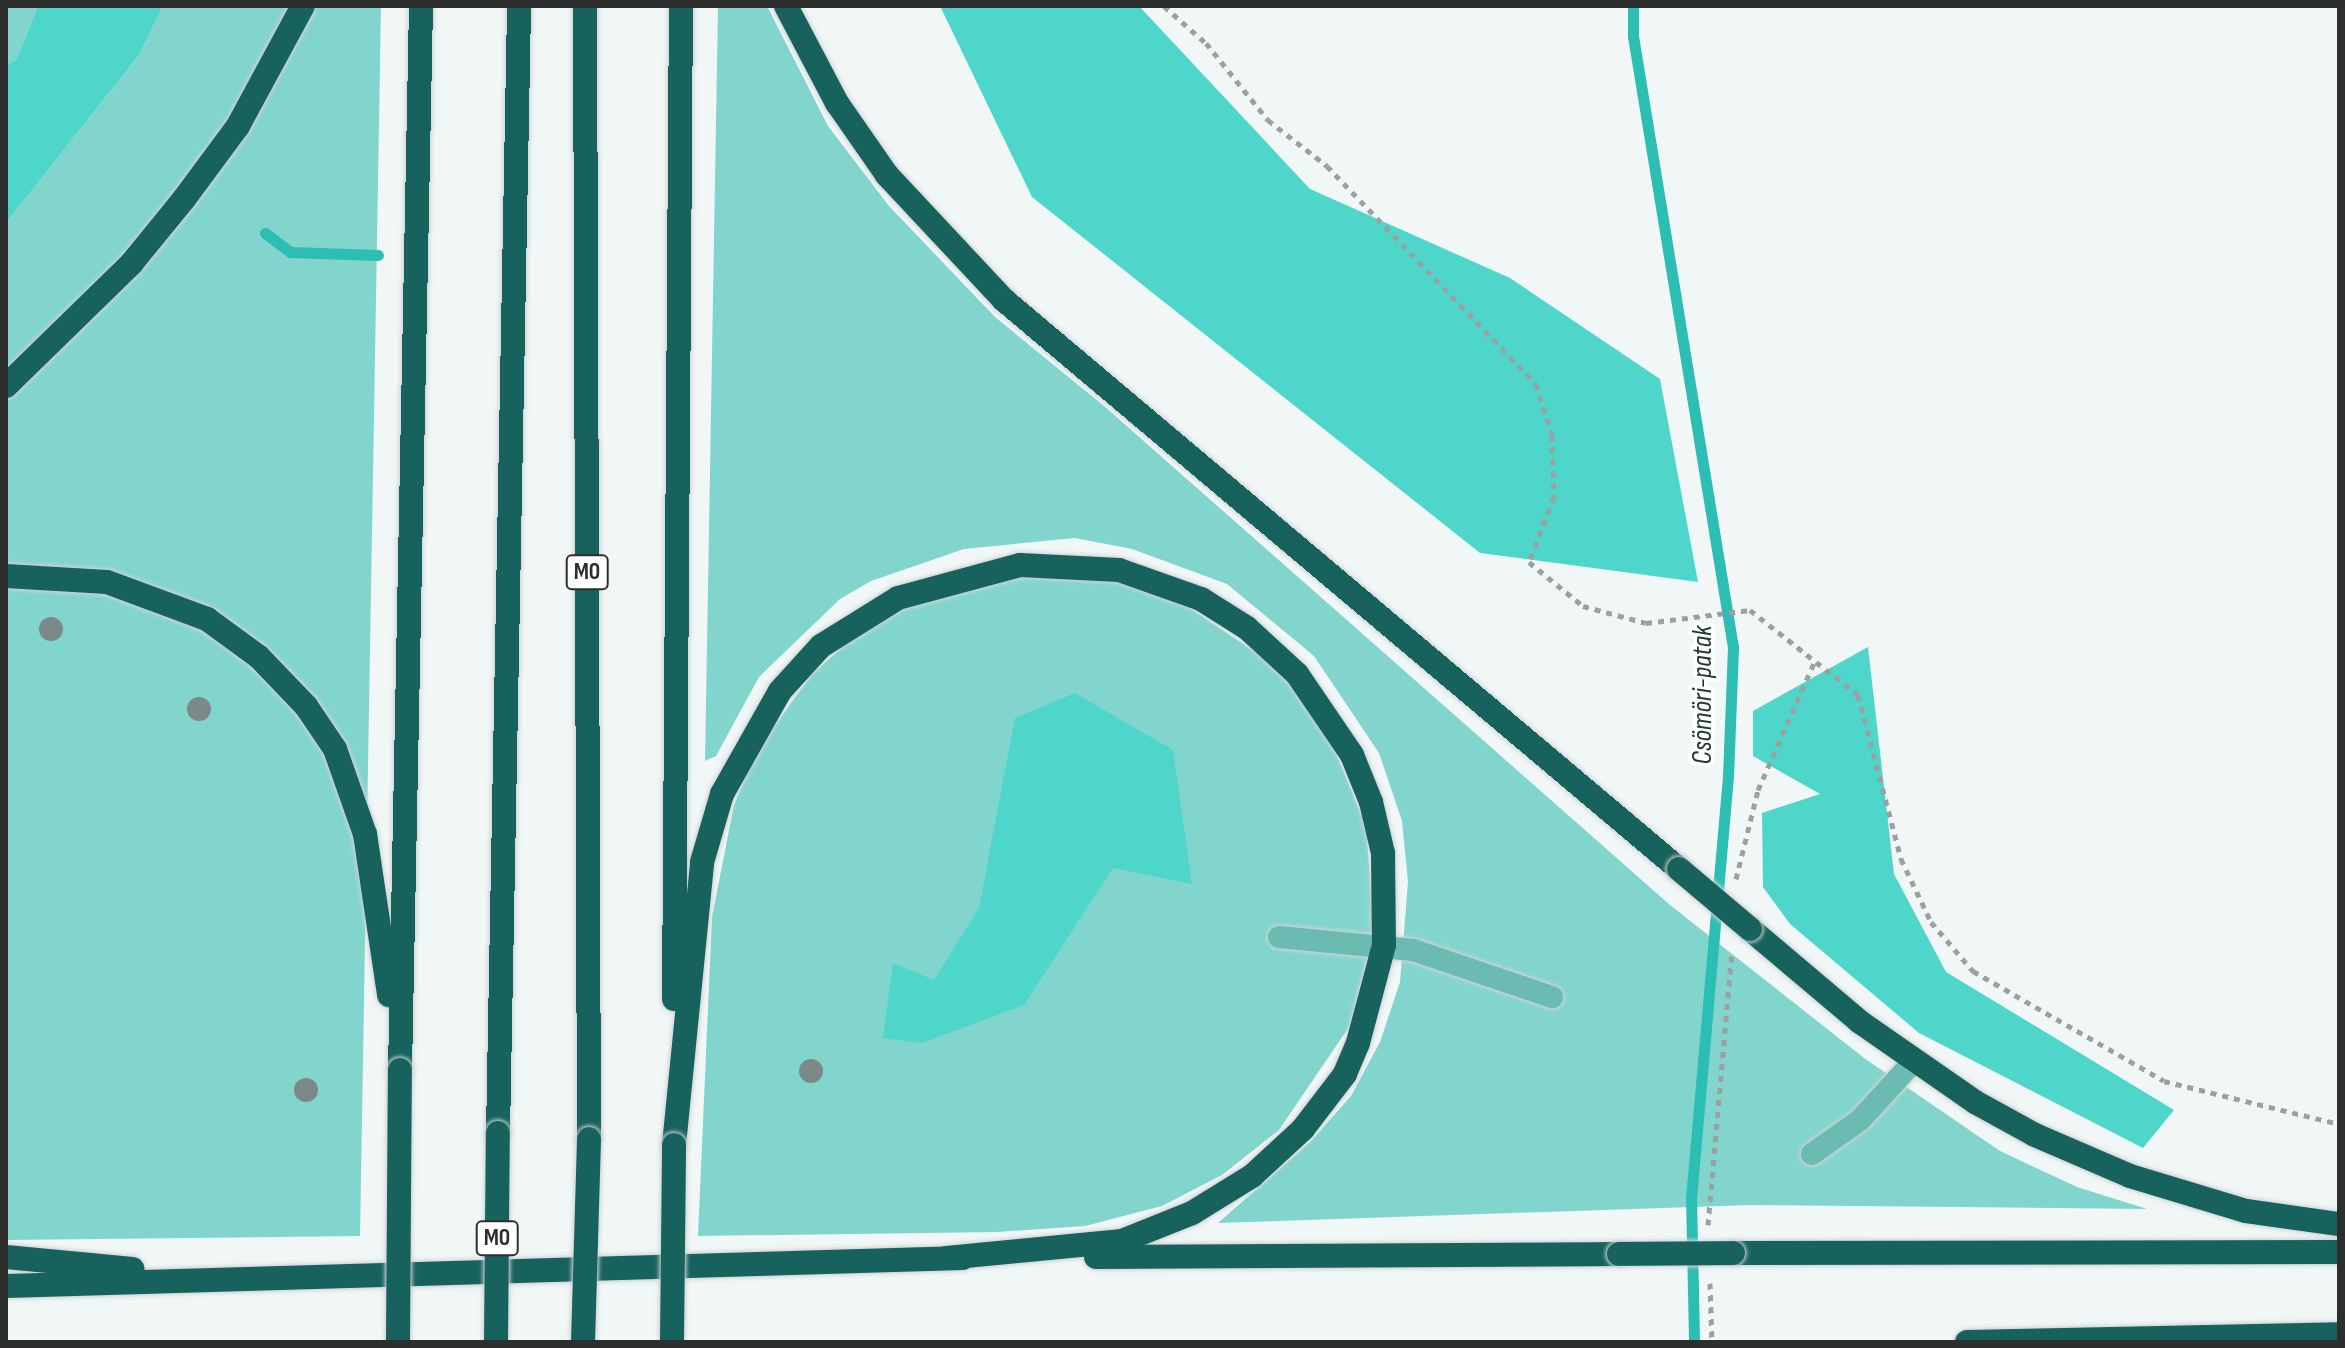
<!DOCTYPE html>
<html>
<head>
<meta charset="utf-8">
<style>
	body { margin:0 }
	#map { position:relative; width:2345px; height:1348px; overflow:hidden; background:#f1f7f7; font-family:"Sofia Sans Condensed",sans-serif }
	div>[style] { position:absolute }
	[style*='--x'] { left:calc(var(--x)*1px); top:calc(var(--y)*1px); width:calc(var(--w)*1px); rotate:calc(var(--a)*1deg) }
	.green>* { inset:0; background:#81d5cd }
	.forest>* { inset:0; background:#4ed6cb }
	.stream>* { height:11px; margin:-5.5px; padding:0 5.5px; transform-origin:5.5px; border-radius:5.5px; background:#2cbdb3 }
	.path>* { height:5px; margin-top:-2.5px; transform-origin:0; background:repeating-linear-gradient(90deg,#9ba0a0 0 6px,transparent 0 12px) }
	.roads { filter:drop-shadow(0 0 2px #ced3d3) drop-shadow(0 0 2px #ced3d3) }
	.lane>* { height:22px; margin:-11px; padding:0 11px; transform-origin:11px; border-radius:11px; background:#6bbbb3 }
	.highway>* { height:24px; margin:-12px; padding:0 12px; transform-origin:12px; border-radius:12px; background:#17625d }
	.bridges { filter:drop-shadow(0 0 2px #ced3d3) drop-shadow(0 0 2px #ced3d3) }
	.highway-bridge>* { height:24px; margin:-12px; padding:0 12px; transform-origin:12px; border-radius:12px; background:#17625d }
	.trees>* { width:24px; height:24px; margin:-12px; border-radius:50%; background:#7b8a89 }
	span { translate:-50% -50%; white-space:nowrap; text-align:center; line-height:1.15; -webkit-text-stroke:8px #fff; paint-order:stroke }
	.shield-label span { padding:2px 6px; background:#fff; border:2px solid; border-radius:6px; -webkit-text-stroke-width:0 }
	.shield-label { font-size:24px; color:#2c2f2e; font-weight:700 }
	.water-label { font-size:28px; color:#213836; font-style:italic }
	.frame { position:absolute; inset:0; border:8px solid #2c2f2e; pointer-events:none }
</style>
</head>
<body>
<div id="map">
	<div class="green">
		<div style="clip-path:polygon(6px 6px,38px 6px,16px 60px,6px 65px)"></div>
		<div style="clip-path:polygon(163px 6px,381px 6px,360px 1236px,6px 1240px,6px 223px,139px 55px)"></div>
		<div style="clip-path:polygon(718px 6px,767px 6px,828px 126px,889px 206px,995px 317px,1104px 406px,1670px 905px,1864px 1058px,2000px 1151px,2077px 1187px,2147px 1209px,1750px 1205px,1218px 1223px,1311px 1141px,1351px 1096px,1380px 1042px,1400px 982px,1408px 882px,1402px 821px,1379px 753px,1314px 656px,1227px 584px,1132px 549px,1075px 538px,964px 549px,871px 581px,840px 599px,759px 677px,716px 756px,705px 761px)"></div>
		<div style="clip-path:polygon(1027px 574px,1105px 577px,1187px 606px,1267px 660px,1296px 690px,1334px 748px,1366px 826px,1374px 932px,1349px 1027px,1279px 1130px,1222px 1175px,1162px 1206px,1085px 1226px,997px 1232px,698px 1236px,712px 917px,734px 805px,755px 753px,812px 674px,855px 636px,892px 612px)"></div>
	</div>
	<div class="forest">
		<div style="clip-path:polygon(38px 6px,163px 6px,139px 55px,6px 223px,6px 65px,16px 60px)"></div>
		<div style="clip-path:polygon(940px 6px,1139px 6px,1310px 189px,1510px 278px,1660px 379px,1698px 582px,1480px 553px,1032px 197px)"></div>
		<div style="clip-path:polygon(1868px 647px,1894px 874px,1946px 972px,2174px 1110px,2143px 1148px,1919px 1033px,1790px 924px,1763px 887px,1762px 813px,1820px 794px,1753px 756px,1753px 711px)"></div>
		<div style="clip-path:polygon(1075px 693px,1173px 750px,1192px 884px,1113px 868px,1024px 1005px,922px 1043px,883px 1038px,893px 963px,934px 980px,979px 908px,1015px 718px)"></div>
	</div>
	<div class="stream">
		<div style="--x:1633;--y:6;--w:30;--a:90"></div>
		<div style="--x:1633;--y:36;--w:619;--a:80.71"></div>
		<div style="--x:1733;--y:647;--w:129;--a:92.2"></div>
		<div style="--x:1728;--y:776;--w:422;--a:95"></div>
		<div style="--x:1691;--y:1196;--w:146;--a:88.8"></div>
		<div style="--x:265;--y:233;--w:31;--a:37"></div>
		<div style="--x:290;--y:252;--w:88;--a:2"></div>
	</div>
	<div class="path">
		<div style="--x:1164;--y:6;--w:56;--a:41.4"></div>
		<div style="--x:1206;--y:43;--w:99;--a:51.2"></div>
		<div style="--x:1268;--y:120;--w:75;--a:37.9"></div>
		<div style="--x:1327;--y:166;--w:302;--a:46.2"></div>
		<div style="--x:1536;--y:384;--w:53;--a:72.6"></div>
		<div style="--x:1552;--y:435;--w:62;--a:88.2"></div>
		<div style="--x:1554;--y:497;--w:70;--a:111"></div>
		<div style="--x:1529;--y:562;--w:70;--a:39.2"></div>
		<div style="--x:1583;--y:606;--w:65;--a:15.1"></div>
		<div style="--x:1646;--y:623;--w:105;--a:-7.1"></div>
		<div style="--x:1750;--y:610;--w:137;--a:38.2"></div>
		<div style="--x:1858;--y:695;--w:170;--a:75.3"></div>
		<div style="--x:1901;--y:859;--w:70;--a:64.5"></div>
		<div style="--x:1931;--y:922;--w:65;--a:49.4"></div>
		<div style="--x:1973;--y:971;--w:220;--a:29.9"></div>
		<div style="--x:2164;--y:1081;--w:180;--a:13.8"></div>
		<div style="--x:6;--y:8;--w:2;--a:-63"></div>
		<div style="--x:1736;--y:879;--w:92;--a:-76.1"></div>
		<div style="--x:1758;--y:790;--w:141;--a:-66.2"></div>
		<div style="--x:1708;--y:1225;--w:274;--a:-85"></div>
		<div style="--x:1710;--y:1283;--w:59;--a:88.1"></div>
	</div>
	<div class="roads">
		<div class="lane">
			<div style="--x:1279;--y:937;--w:135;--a:5.5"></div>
			<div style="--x:1413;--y:950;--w:147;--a:18.7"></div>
			<div style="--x:1812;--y:1154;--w:59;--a:-35.3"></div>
			<div style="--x:1860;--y:1120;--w:81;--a:-47.5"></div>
		</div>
		<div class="highway">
			<div style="--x:585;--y:6;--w:1133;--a:89.8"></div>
			<div style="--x:786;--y:6;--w:110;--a:62.3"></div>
			<div style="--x:837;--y:103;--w:88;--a:55.2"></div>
			<div style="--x:887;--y:175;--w:171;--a:46.9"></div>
			<div style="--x:1004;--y:300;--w:883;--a:40.13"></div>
			<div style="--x:6;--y:386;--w:175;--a:-44.3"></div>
			<div style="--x:131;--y:264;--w:84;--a:-50.8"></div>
			<div style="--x:184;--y:199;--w:91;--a:-53.5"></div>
			<div style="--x:238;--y:126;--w:136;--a:-61.6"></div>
			<div style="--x:6;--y:576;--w:101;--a:3.4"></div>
			<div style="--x:107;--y:582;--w:107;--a:20.3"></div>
			<div style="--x:207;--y:619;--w:64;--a:36.2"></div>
			<div style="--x:259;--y:657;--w:68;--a:46.2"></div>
			<div style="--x:306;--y:706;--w:52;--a:56"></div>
			<div style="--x:335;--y:749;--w:90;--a:70.6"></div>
			<div style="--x:365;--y:834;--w:163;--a:81.5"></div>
			<div style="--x:1750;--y:929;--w:144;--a:40.2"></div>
			<div style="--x:1860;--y:1022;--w:140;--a:34.8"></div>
			<div style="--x:1975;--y:1102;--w:68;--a:28.8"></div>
			<div style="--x:2035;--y:1135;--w:103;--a:23.3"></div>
			<div style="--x:2130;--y:1176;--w:121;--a:16.8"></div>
			<div style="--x:2246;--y:1211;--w:94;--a:8"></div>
			<div style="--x:674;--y:999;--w:993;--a:-89.6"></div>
			<div style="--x:400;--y:1070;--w:1064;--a:-88.87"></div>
			<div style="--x:498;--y:1133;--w:1127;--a:-88.93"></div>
			<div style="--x:674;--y:1145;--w:284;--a:-84.3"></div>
			<div style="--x:702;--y:862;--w:71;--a:-73.6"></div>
			<div style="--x:722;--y:794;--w:118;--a:-60.6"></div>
			<div style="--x:780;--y:691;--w:61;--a:-47.7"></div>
			<div style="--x:821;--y:646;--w:91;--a:-31.9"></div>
			<div style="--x:898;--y:598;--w:126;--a:-15.1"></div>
			<div style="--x:1020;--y:565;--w:99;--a:2.9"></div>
			<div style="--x:1119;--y:570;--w:87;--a:19.5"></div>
			<div style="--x:1201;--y:599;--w:54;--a:32.2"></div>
			<div style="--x:1247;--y:628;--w:68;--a:42.6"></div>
			<div style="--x:1297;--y:674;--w:98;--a:55.8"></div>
			<div style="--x:1352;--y:755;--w:51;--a:68"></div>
			<div style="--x:1371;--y:802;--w:52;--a:76.8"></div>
			<div style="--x:1383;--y:853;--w:92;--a:89.4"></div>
			<div style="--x:1384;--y:945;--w:101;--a:104.9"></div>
			<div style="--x:1358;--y:1043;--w:34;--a:113"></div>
			<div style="--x:1345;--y:1074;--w:69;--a:127.4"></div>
			<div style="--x:1303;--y:1129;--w:69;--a:137.3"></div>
			<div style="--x:1252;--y:1176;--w:70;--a:148.3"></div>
			<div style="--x:1192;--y:1213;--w:75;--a:158.2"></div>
			<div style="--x:1122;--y:1241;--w:176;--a:174.5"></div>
			<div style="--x:1733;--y:1253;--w:606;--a:-0.09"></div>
			<div style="--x:6;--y:1257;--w:127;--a:5.4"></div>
			<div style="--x:1096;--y:1257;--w:523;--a:-0.33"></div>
			<div style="--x:6;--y:1286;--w:957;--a:-1.68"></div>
			<div style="--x:1967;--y:1342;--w:372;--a:-1.2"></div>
		</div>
	</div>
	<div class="bridges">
		<div class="highway-bridge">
			<div style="--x:1679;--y:869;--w:93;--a:40.2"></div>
			<div style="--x:1619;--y:1254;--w:114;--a:-0.5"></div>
			<div style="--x:398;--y:1342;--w:272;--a:-89.6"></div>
			<div style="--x:496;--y:1342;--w:209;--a:-89.5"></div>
			<div style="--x:583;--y:1342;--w:203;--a:-88.3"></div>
			<div style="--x:672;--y:1342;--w:197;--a:-89.4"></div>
		</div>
	</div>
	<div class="trees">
		<div style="left:51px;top:629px"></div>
		<div style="left:199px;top:709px"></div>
		<div style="left:811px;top:1071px"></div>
		<div style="left:306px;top:1090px"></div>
	</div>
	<div class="shield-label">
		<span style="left:587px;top:572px">M0</span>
		<span style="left:497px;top:1238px">M0</span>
	</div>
	<div class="water-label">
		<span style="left:1703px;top:695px;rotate:-90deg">Csömöri-patak</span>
	</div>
	<div class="frame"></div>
</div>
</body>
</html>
